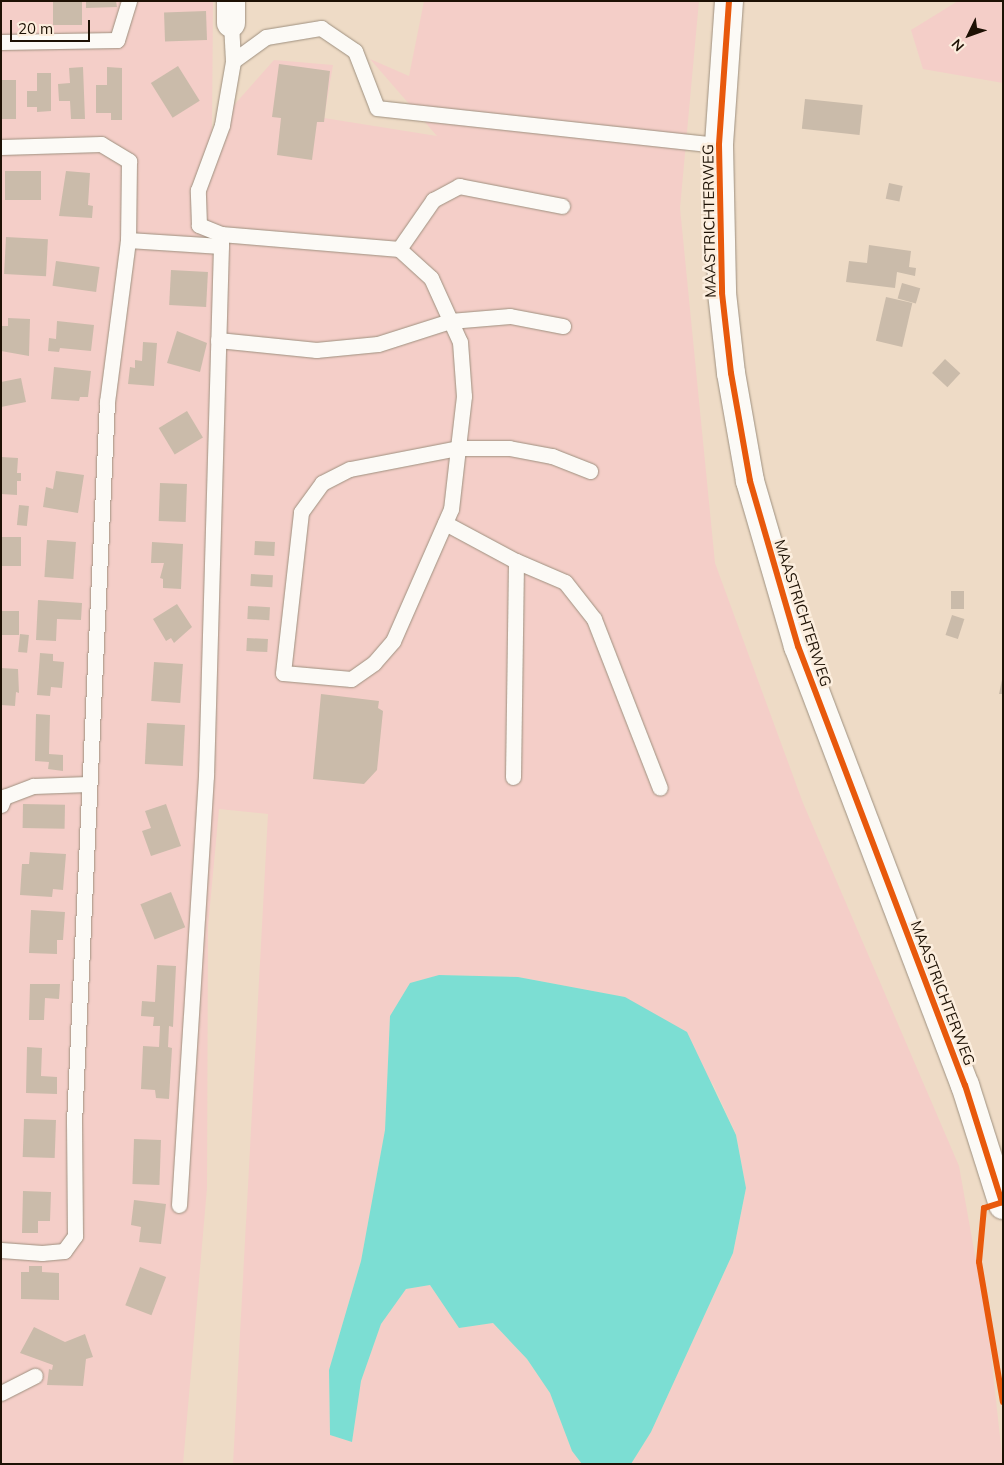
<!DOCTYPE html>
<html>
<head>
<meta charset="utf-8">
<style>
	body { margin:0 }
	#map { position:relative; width:1004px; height:1465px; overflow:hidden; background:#eedbc6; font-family:Mulish,sans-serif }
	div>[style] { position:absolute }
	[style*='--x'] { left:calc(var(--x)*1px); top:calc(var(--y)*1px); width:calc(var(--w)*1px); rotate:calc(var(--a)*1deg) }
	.green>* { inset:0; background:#f4cec8 }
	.water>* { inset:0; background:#7cded3 }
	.building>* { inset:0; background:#cabbaa; transform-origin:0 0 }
	.roads { filter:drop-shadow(0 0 1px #9e907f) drop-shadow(0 0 1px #9e907f) }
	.lane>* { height:15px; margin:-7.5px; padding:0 7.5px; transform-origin:7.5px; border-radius:7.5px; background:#fcfaf6 }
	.street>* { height:28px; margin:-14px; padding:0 14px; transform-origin:14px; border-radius:14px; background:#fcfaf6 }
	.secondary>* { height:28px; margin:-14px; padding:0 14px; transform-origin:14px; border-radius:14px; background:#fcfaf6 }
	.cycleway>* { height:6px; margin:-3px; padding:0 3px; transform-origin:3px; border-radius:3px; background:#e8590c }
	span { translate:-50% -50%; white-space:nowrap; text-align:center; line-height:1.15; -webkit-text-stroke:5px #fceede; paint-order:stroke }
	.street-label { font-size:15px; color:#1d1104 }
	.frame { position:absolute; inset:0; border:2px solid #1d1104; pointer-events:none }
	.north { position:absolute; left:944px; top:10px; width:50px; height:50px; -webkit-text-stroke:4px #fceede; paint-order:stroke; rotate:228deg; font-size:14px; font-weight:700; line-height:20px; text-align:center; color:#1d1104 }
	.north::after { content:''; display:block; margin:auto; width:18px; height:22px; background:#1d1104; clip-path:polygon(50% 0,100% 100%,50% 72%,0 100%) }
	.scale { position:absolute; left:10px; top:20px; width:80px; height:22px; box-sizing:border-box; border:2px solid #1d1104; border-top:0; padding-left:6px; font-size:15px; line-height:18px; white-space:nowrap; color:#1d1104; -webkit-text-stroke:4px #fceede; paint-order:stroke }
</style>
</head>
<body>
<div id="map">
	<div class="green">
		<div style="clip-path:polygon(1px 1px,213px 1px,212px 130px,274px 60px,333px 65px,324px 118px,437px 136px,370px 59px,409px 76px,424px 1px,699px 1px,680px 208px,715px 563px,803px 803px,959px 1166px,988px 1328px,1003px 1464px,631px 1464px,651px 1432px,733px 1253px,746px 1188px,736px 1134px,713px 1084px,625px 997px,518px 977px,440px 975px,410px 983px,390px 1016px,385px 1130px,361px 1261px,329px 1370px,330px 1435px,352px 1442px,361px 1381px,381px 1324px,406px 1289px,430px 1285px,459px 1328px,493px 1323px,527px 1359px,550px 1393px,572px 1451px,582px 1464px,233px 1464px,268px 814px,219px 809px,208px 927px,207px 1188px,183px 1464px,1px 1464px)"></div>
		<div style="clip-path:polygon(958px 1px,1003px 1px,1003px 83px,923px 69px,911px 30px)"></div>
	</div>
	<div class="water">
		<div style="clip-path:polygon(439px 975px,518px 977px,625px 997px,687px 1032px,736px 1135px,746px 1188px,733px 1253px,651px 1432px,631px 1464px,582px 1464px,572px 1451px,550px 1393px,527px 1359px,493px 1323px,459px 1328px,430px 1285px,406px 1289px,381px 1324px,361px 1381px,352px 1442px,330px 1435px,329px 1370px,361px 1261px,385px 1130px,390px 1016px,410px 983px)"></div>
	</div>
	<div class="building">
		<div style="left:53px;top:1px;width:29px;height:24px"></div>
		<div style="clip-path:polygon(86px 1px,116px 1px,117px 7px,86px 8px)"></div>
		<div style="left:206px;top:11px;width:29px;height:42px;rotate:88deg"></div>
		<div style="clip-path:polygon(279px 64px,330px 71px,324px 122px,317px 122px,312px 160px,277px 155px,281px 118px,272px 117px)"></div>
		<div style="left:178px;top:66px;width:41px;height:32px;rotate:58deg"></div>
		<div style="clip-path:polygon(83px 67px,85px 119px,71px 119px,70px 101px,59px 101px,58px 84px,70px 83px,69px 68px)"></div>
		<div style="clip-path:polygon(107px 67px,122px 68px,122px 120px,111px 120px,111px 113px,96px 113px,96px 85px,107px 85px)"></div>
		<div style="clip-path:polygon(37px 73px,51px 73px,51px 111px,37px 112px,37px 107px,27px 107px,27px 91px,37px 91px)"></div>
		<div style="left:1px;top:80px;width:15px;height:39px"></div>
		<div style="left:805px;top:99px;width:58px;height:30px;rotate:6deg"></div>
		<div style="left:5px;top:171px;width:36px;height:29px"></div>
		<div style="clip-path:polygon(66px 171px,90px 173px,88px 205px,93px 206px,92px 218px,59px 216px)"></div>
		<div style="left:889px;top:183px;width:14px;height:16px;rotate:12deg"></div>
		<div style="left:6px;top:237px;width:42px;height:37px;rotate:3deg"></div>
		<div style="clip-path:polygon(869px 245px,911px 251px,909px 267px,916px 268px,915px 276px,897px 272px,895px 288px,846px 282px,849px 261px,867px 263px)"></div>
		<div style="left:56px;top:261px;width:44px;height:25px;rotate:8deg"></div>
		<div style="left:171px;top:270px;width:37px;height:35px;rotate:3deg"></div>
		<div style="left:902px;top:283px;width:19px;height:16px;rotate:16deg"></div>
		<div style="left:886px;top:297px;width:27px;height:45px;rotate:13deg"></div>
		<div style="clip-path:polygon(8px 318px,30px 319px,29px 356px,1px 351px,1px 326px,8px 326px)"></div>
		<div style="clip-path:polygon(57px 321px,94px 325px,91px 351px,60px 348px,59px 352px,48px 351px,49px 338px,56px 339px)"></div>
		<div style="clip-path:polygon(177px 331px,207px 343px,200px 372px,167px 363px)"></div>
		<div style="clip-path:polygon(143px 342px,157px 343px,154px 386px,128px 384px,130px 367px,135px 368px,135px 360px,142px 361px)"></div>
		<div style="left:945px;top:359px;width:21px;height:19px;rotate:43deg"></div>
		<div style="clip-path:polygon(54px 367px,91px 371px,88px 397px,80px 397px,79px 401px,51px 399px)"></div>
		<div style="clip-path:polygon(21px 378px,26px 402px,1px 407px,1px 382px)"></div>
		<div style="left:187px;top:411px;width:31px;height:33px;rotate:59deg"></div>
		<div style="clip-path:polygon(1px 457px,18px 458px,17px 473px,21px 473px,21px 481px,17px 481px,17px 495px,1px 494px)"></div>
		<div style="clip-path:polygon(56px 471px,84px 475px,78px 513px,43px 507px,46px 487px,53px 489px)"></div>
		<div style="left:160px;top:483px;width:27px;height:38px;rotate:2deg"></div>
		<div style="left:19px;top:505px;width:10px;height:20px;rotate:6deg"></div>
		<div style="left:1px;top:537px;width:20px;height:29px"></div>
		<div style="left:47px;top:540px;width:29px;height:37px;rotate:4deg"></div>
		<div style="left:255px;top:541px;width:20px;height:14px;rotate:3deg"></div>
		<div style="clip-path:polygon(152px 542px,183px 544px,181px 589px,163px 588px,163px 579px,160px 578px,164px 563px,151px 563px)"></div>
		<div style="left:251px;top:574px;width:22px;height:12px;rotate:3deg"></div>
		<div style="left:951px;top:591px;width:13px;height:18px"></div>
		<div style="clip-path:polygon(38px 600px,82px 603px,81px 620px,57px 619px,56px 641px,36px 640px)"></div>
		<div style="clip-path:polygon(177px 604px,192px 627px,174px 643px,171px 638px,166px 641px,153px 619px)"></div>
		<div style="left:248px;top:606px;width:22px;height:13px;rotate:3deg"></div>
		<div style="left:1px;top:611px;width:18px;height:24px"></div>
		<div style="left:952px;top:615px;width:13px;height:21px;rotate:18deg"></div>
		<div style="left:20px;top:634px;width:9px;height:18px;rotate:6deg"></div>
		<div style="left:247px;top:638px;width:21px;height:13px;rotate:3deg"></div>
		<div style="clip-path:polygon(40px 653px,53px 654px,53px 661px,64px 662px,62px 688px,51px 687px,50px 696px,37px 695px)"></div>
		<div style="left:154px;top:662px;width:29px;height:39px;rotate:4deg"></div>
		<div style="clip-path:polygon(1px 668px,18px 669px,19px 693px,16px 692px,15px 706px,1px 705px)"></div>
		<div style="clip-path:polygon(1003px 675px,1003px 694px,999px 694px)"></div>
		<div style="clip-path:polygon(321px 694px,379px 701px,378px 708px,383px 711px,377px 770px,364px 784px,313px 779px)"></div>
		<div style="clip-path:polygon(36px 714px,50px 715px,49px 754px,63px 755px,63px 771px,48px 769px,49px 762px,35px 761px)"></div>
		<div style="left:147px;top:723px;width:38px;height:41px;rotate:3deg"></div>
		<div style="left:23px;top:804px;width:42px;height:24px;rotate:1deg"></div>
		<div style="clip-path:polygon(166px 804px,181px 846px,151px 856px,142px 831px,151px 828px,145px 811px)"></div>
		<div style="clip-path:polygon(30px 852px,66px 854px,63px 890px,53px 889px,52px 897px,20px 895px,22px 864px,29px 864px)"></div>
		<div style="left:171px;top:892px;width:38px;height:33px;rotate:68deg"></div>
		<div style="clip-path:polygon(31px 910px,65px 912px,63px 940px,57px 940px,57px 954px,29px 953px)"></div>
		<div style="clip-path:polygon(157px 965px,176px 966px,173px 1027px,169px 1026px,168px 1047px,172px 1048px,169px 1099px,156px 1098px,155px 1090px,141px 1089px,143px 1046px,159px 1047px,160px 1026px,153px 1026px,154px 1017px,141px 1016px,142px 1001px,155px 1002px)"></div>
		<div style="clip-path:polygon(30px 984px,60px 984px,59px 999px,45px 998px,44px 1020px,29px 1020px)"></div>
		<div style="clip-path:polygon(27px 1047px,42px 1048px,41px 1076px,57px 1077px,57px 1094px,26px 1093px)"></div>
		<div style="left:24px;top:1119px;width:32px;height:38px;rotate:2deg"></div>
		<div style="left:134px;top:1139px;width:27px;height:45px;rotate:2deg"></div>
		<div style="clip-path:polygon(23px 1191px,51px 1192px,50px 1221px,38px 1221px,38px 1233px,22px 1233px)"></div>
		<div style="clip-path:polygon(134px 1200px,166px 1204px,161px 1244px,139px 1242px,141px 1227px,131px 1225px)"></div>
		<div style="clip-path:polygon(29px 1266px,42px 1266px,42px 1272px,59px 1273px,59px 1300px,21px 1299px,21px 1272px,29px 1272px)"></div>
		<div style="left:140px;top:1267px;width:28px;height:41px;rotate:21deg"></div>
		<div style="clip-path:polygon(34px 1327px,65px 1342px,85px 1334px,93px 1357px,86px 1359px,83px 1386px,47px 1385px,49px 1369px,52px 1370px,53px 1365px,20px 1353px)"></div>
	</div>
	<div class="roads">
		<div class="lane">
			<div style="--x:231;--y:23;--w:38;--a:87"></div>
			<div style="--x:1;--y:42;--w:116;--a:-1"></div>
			<div style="--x:117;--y:40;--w:41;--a:-72.9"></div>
			<div style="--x:1;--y:147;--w:100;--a:-1.7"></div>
			<div style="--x:101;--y:144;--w:33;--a:31"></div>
			<div style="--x:129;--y:161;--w:79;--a:90.7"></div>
			<div style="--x:221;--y:234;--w:179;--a:4.8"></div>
			<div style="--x:399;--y:249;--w:43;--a:42.2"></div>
			<div style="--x:431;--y:278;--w:70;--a:65.6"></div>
			<div style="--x:460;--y:342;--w:54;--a:85.8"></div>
			<div style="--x:464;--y:396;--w:52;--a:96.6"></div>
			<div style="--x:458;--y:448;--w:61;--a:96.5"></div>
			<div style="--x:451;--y:509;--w:144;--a:113.7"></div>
			<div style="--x:393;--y:641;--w:29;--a:131"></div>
			<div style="--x:374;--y:663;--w:28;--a:145"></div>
			<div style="--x:351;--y:679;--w:68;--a:-175"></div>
			<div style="--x:283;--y:673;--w:162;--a:-83.6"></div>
			<div style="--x:301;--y:512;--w:36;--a:-54"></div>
			<div style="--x:322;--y:483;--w:31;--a:-27"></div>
			<div style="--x:350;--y:469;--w:110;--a:-11"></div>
			<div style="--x:458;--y:448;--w:51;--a:0"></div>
			<div style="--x:509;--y:448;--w:44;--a:10.5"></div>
			<div style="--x:552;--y:456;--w:41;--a:21.5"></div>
			<div style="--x:399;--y:249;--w:60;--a:-55.2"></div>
			<div style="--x:433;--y:200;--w:30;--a:-28"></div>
			<div style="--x:459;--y:186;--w:105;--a:11"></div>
			<div style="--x:218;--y:340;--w:99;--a:5.8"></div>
			<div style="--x:316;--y:350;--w:62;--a:-5.5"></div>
			<div style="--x:378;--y:344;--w:76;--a:-17.7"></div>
			<div style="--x:450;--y:321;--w:60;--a:-4.8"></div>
			<div style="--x:510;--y:316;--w:54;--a:10.7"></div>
			<div style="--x:445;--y:523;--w:81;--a:28.2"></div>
			<div style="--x:516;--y:561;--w:53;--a:23.2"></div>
			<div style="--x:565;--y:582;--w:47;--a:51.9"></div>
			<div style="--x:594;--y:619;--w:181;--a:68.7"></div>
			<div style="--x:513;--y:777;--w:216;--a:-89.2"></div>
			<div style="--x:1;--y:805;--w:9;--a:-69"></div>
			<div style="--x:4;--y:797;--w:31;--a:-21"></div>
			<div style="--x:33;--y:786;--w:55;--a:-2.1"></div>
			<div style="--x:179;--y:1205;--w:430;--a:-86.4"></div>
			<div style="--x:206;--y:776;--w:530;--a:-88.38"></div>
			<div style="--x:221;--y:246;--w:12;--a:-90"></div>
			<div style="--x:221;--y:234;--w:24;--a:-158"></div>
			<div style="--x:199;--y:225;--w:35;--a:-92"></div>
			<div style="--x:198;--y:190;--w:69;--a:-69.7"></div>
			<div style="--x:222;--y:125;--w:65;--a:-80.2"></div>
			<div style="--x:233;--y:61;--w:41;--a:-36"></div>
			<div style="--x:266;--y:37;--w:56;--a:-9.3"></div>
			<div style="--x:321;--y:28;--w:41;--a:34.1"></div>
			<div style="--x:355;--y:51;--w:61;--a:68.9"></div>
			<div style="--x:377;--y:108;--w:344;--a:6.2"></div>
			<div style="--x:1;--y:1250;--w:41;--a:4.2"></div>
			<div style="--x:42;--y:1253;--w:22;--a:-5"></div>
			<div style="--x:64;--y:1251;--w:19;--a:-54"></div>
			<div style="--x:75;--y:1236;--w:113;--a:-90.5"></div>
			<div style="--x:74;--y:1123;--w:722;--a:-87.38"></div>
			<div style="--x:107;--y:402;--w:163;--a:-82.6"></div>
			<div style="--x:128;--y:240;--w:93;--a:3.7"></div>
			<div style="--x:1;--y:1393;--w:38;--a:-27"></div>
		</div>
		<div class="street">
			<div style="--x:231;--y:1;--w:22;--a:90"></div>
		</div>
		<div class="secondary">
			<div style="--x:729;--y:1;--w:144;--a:94"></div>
			<div style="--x:719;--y:145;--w:148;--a:88.8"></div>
			<div style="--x:722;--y:293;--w:81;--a:83.6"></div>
			<div style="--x:731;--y:373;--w:110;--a:80"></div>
			<div style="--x:750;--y:481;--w:172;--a:73.8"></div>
			<div style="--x:798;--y:646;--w:470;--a:69.2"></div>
			<div style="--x:965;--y:1085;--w:126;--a:72.4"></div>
		</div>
	</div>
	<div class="cycleway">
		<div style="--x:729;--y:1;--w:144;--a:94"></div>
		<div style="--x:719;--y:145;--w:148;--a:88.8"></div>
		<div style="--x:722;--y:293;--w:81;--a:83.6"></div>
		<div style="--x:731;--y:373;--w:110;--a:80"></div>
		<div style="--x:750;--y:481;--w:172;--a:73.8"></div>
		<div style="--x:798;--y:646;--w:470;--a:69.2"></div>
		<div style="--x:965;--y:1085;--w:123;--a:72.5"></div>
		<div style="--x:1003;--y:1202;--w:20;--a:162"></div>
		<div style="--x:984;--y:1208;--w:54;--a:95.3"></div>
		<div style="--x:979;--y:1262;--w:142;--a:80.3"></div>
	</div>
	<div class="street-label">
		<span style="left:709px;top:221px;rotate:-91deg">MAASTRICHTERWEG</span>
		<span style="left:803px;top:613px;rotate:72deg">MAASTRICHTERWEG</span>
		<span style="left:943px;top:993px;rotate:69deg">MAASTRICHTERWEG</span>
	</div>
	<div class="frame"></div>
	<div class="north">N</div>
	<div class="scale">20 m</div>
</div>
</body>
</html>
